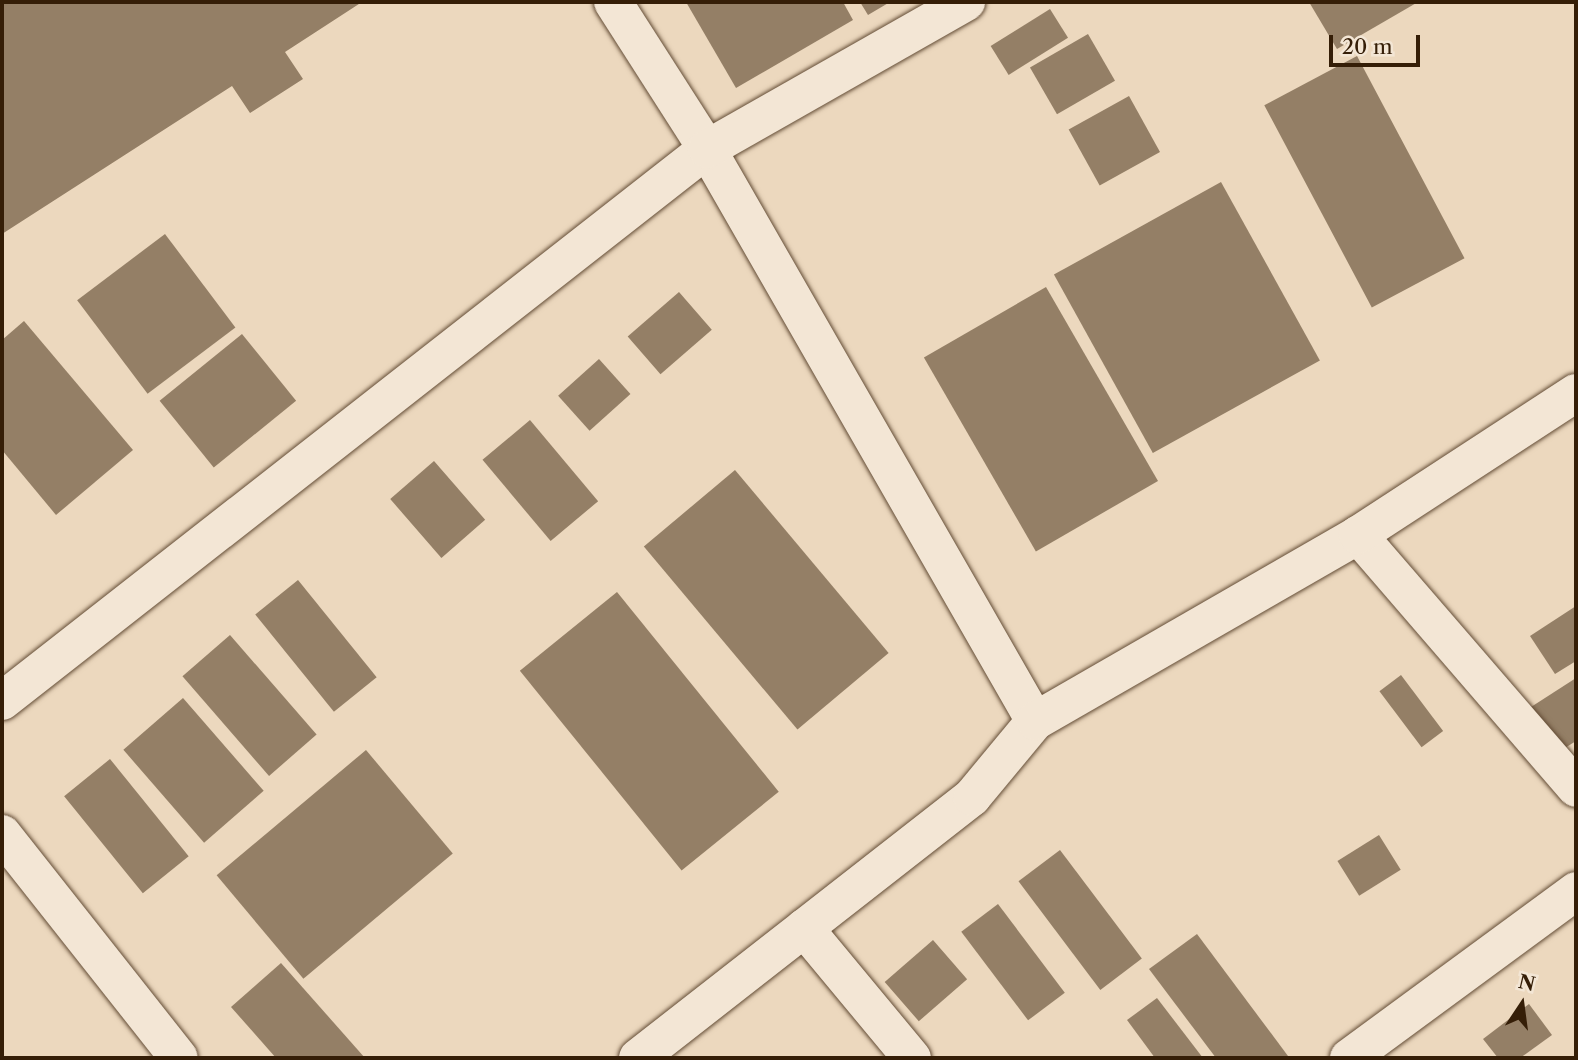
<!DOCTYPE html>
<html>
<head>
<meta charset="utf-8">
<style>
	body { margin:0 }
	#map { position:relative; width:1578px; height:1060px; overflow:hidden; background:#ecd8be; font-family:"Libre Caslon Text",serif }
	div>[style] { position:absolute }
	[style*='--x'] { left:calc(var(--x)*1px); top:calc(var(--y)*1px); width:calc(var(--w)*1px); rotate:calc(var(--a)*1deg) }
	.building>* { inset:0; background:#947f66; transform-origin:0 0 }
	.roads { filter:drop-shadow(0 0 2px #634c35) drop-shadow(0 0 2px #634c35) }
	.minor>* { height:38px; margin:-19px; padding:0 19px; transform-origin:19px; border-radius:19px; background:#f3e6d5 }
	span { translate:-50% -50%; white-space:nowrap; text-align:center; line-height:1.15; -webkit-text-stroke:7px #f3e6d5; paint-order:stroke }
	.frame { position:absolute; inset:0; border:4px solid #351e07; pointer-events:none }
	.north { position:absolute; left:1487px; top:969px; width:70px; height:70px; -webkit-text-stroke:5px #f3e6d5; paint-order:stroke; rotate:13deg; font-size:19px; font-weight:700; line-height:28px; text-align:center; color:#351e07 }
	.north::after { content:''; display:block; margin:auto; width:24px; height:32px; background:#351e07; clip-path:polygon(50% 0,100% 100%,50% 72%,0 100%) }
	.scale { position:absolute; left:1329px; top:35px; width:91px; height:32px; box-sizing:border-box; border:4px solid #351e07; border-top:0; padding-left:9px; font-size:21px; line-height:24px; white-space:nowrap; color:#351e07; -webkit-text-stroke:5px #f3e6d5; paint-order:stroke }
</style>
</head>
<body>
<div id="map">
	<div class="building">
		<div style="clip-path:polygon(2px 2px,362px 2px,285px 52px,303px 79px,250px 113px,232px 86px,2px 234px)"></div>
		<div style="clip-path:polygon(686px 2px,843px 2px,853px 20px,736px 88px)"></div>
		<div style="clip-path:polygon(860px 2px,890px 2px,868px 15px)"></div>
		<div style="clip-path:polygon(1309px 2px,1418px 2px,1337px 49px)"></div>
		<div style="left:1050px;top:9px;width:34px;height:70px;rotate:58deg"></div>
		<div style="left:1088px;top:34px;width:54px;height:67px;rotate:60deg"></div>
		<div style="left:1357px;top:56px;width:229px;height:105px;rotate:62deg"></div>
		<div style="left:1129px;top:96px;width:64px;height:69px;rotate:61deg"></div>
		<div style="left:1221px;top:182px;width:204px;height:191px;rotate:61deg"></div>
		<div style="left:165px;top:234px;width:117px;height:110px;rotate:53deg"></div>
		<div style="left:1046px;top:287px;width:224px;height:141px;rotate:60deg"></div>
		<div style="left:679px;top:292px;width:50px;height:68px;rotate:49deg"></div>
		<div style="clip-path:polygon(24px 321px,133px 450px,56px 515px,2px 450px,2px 340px)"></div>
		<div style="left:242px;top:334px;width:86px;height:106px;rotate:51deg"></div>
		<div style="left:599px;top:359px;width:47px;height:55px;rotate:48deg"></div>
		<div style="left:530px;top:420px;width:106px;height:62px;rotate:50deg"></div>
		<div style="left:434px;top:461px;width:78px;height:58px;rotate:49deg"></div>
		<div style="left:735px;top:470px;width:239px;height:119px;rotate:50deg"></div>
		<div style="left:298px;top:580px;width:125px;height:55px;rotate:51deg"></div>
		<div style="left:617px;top:592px;width:257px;height:125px;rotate:51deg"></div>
		<div style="clip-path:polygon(1576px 606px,1576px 661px,1555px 674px,1530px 636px)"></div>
		<div style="left:230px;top:635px;width:132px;height:63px;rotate:49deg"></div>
		<div style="left:1401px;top:675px;width:70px;height:27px;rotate:53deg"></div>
		<div style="clip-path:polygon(1576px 678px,1576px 741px,1560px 751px,1531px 707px)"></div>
		<div style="left:183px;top:698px;width:123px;height:79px;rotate:49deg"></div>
		<div style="left:366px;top:750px;width:135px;height:195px;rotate:50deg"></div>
		<div style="left:110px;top:759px;width:125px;height:59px;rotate:51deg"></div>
		<div style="left:1379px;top:835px;width:41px;height:49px;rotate:58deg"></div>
		<div style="left:1060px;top:850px;width:136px;height:52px;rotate:53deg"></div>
		<div style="left:998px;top:904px;width:111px;height:46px;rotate:53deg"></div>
		<div style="clip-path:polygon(1197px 934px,1288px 1056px,1284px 1058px,1216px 1058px,1149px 969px)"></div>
		<div style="left:933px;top:940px;width:52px;height:64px;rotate:49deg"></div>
		<div style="clip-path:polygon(281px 963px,365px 1058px,276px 1058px,231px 1007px)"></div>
		<div style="clip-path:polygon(1157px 998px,1203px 1058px,1155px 1058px,1127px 1020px)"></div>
		<div style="clip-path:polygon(1529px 1004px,1552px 1035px,1520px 1058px,1498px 1058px,1483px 1039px)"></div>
	</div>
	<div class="roads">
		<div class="minor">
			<div style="--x:613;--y:2;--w:174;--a:57.4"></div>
			<div style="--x:707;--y:149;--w:659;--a:60.17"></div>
			<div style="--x:1358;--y:535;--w:334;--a:49.2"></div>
			<div style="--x:2;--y:701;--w:895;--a:-38.06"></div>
			<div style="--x:707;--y:149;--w:298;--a:-29.6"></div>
			<div style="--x:2;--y:834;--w:285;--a:51.7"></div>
			<div style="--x:804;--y:928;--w:169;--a:50.3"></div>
			<div style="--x:638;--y:1058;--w:424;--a:-38"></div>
			<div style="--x:972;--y:797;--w:99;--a:-50.3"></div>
			<div style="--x:1035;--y:721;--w:373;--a:-29.9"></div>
			<div style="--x:1358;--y:535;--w:260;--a:-33.1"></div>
			<div style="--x:1349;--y:1058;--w:282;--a:-36.3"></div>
		</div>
	</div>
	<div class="frame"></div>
	<div class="north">N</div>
	<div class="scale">20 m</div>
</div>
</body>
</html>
